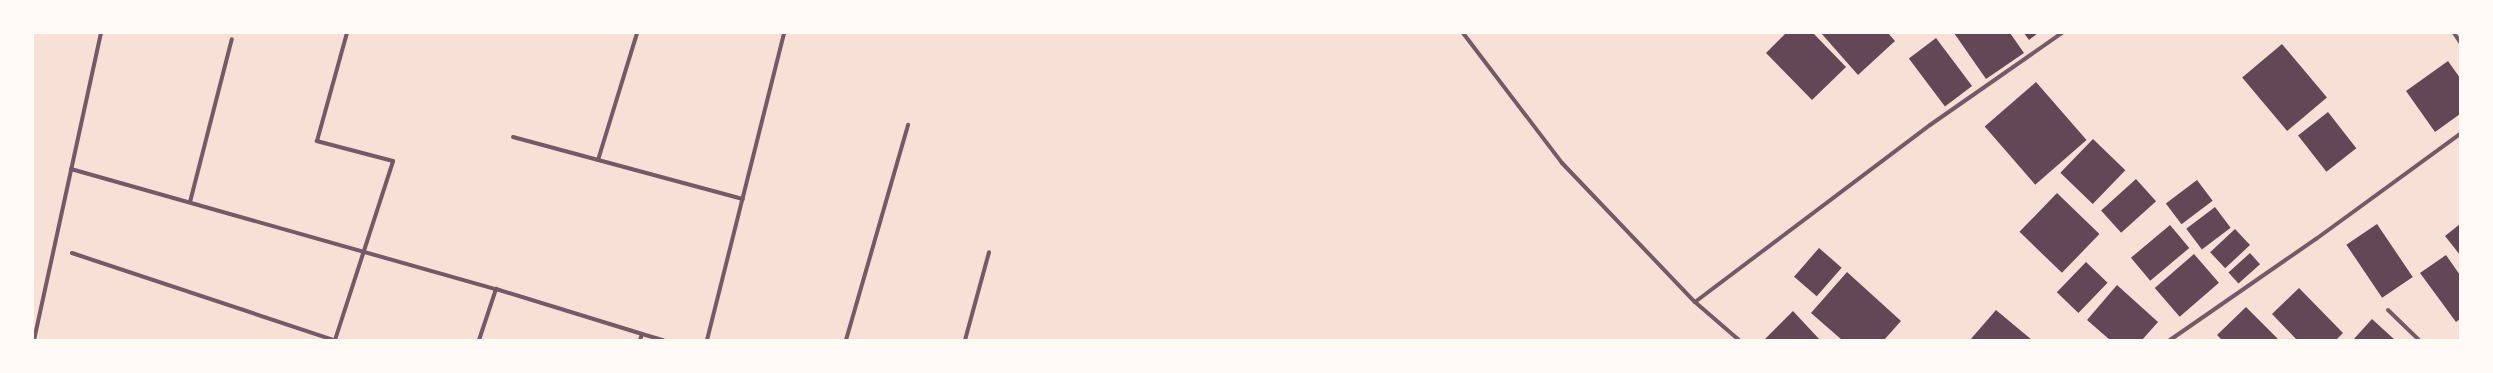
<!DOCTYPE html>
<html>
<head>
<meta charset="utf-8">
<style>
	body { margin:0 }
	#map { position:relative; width:2493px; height:373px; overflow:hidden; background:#f7e1d7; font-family:"Work Sans",sans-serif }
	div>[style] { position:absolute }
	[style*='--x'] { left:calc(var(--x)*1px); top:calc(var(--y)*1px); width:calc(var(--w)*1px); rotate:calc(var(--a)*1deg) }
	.building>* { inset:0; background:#644757; transform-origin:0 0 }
	.minor>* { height:4px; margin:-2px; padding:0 2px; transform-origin:2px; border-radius:2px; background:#755966 }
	span { translate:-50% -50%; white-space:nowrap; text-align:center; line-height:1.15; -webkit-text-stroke:4px #fffaf5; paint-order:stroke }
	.frame { position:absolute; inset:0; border:34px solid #fffaf5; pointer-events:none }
</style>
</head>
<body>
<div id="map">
	<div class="building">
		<div style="clip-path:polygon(1786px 33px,1813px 33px,1846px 67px,1812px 100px,1766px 53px)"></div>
		<div style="clip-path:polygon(1821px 33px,1888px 33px,1895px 41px,1858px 75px)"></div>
		<div style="clip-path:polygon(1954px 33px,2010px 33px,2024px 53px,1986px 79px)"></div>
		<div style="clip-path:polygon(2024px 33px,2038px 33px,2029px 40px)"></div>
		<div style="left:1936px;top:38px;width:60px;height:34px;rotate:53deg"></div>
		<div style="left:2282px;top:44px;width:70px;height:52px;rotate:50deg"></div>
		<div style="clip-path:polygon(2448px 61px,2460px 78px,2460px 114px,2435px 132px,2406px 91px)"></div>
		<div style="left:2036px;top:82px;width:77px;height:68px;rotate:49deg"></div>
		<div style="left:2328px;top:112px;width:46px;height:38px;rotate:52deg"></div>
		<div style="left:2093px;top:139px;width:45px;height:47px;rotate:44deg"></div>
		<div style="left:2136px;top:179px;width:30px;height:47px;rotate:48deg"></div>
		<div style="left:2197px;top:180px;width:26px;height:39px;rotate:53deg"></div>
		<div style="left:2057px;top:193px;width:59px;height:54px;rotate:44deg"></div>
		<div style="left:2215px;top:207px;width:26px;height:36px;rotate:53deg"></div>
		<div style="left:2377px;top:224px;width:64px;height:37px;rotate:56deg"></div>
		<div style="clip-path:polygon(2460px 224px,2460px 255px,2445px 236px)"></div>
		<div style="left:2170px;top:225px;width:30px;height:51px;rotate:50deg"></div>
		<div style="left:2235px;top:229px;width:22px;height:34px;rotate:47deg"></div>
		<div style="left:1819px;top:248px;width:30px;height:38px;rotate:41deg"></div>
		<div style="left:2250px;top:253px;width:15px;height:29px;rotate:48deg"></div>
		<div style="left:2194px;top:254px;width:38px;height:52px;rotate:49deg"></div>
		<div style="clip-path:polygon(2446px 255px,2460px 275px,2460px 319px,2456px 322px,2420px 273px)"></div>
		<div style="left:2086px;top:262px;width:30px;height:42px;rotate:44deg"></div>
		<div style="clip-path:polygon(1847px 272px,1901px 321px,1884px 340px,1842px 340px,1811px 313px)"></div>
		<div style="clip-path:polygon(2117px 285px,2158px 322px,2142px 340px,2110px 340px,2087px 320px)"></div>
		<div style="clip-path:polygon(2299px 288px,2343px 333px,2336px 340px,2297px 340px,2272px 314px)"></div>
		<div style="clip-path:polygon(2246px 307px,2279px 340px,2222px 340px,2217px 335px)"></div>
		<div style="clip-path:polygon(1996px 310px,2032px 340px,1970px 340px)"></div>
		<div style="clip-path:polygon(1793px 311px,1820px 340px,1765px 339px)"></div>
		<div style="clip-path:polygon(2372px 319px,2395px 340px,2353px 340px)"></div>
	</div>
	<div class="minor">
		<div style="--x:1463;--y:33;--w:163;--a:52.7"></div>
		<div style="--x:1562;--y:163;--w:192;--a:46.3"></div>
		<div style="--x:1695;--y:302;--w:58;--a:40.8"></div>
		<div style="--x:2454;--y:33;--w:11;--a:56"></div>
		<div style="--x:513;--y:137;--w:238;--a:15.1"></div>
		<div style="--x:598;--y:160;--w:133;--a:-72.9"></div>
		<div style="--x:71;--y:169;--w:442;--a:15.8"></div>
		<div style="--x:190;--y:202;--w:168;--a:-75.6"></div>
		<div style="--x:72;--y:253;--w:276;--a:18.4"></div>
		<div style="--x:1695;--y:302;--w:294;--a:-37"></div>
		<div style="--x:1930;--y:125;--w:161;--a:-34.9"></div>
		<div style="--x:2388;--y:310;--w:43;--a:44.1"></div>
		<div style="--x:34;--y:340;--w:314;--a:-77.7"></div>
		<div style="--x:335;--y:340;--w:188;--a:-72"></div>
		<div style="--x:393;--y:161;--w:79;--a:-165.3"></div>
		<div style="--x:317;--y:141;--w:112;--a:-74.5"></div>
		<div style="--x:479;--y:340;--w:54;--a:-71.6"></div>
		<div style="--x:496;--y:289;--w:153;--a:17.1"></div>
		<div style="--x:640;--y:340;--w:6;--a:-72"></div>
		<div style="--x:642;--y:334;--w:22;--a:16"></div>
		<div style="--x:707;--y:340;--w:317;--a:-75.9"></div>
		<div style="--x:846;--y:340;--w:224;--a:-73.9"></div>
		<div style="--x:965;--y:340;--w:91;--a:-74.7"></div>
		<div style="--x:2170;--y:340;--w:178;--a:-34.7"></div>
		<div style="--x:2316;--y:239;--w:178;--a:-36.1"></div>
	</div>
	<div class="frame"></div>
</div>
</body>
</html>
